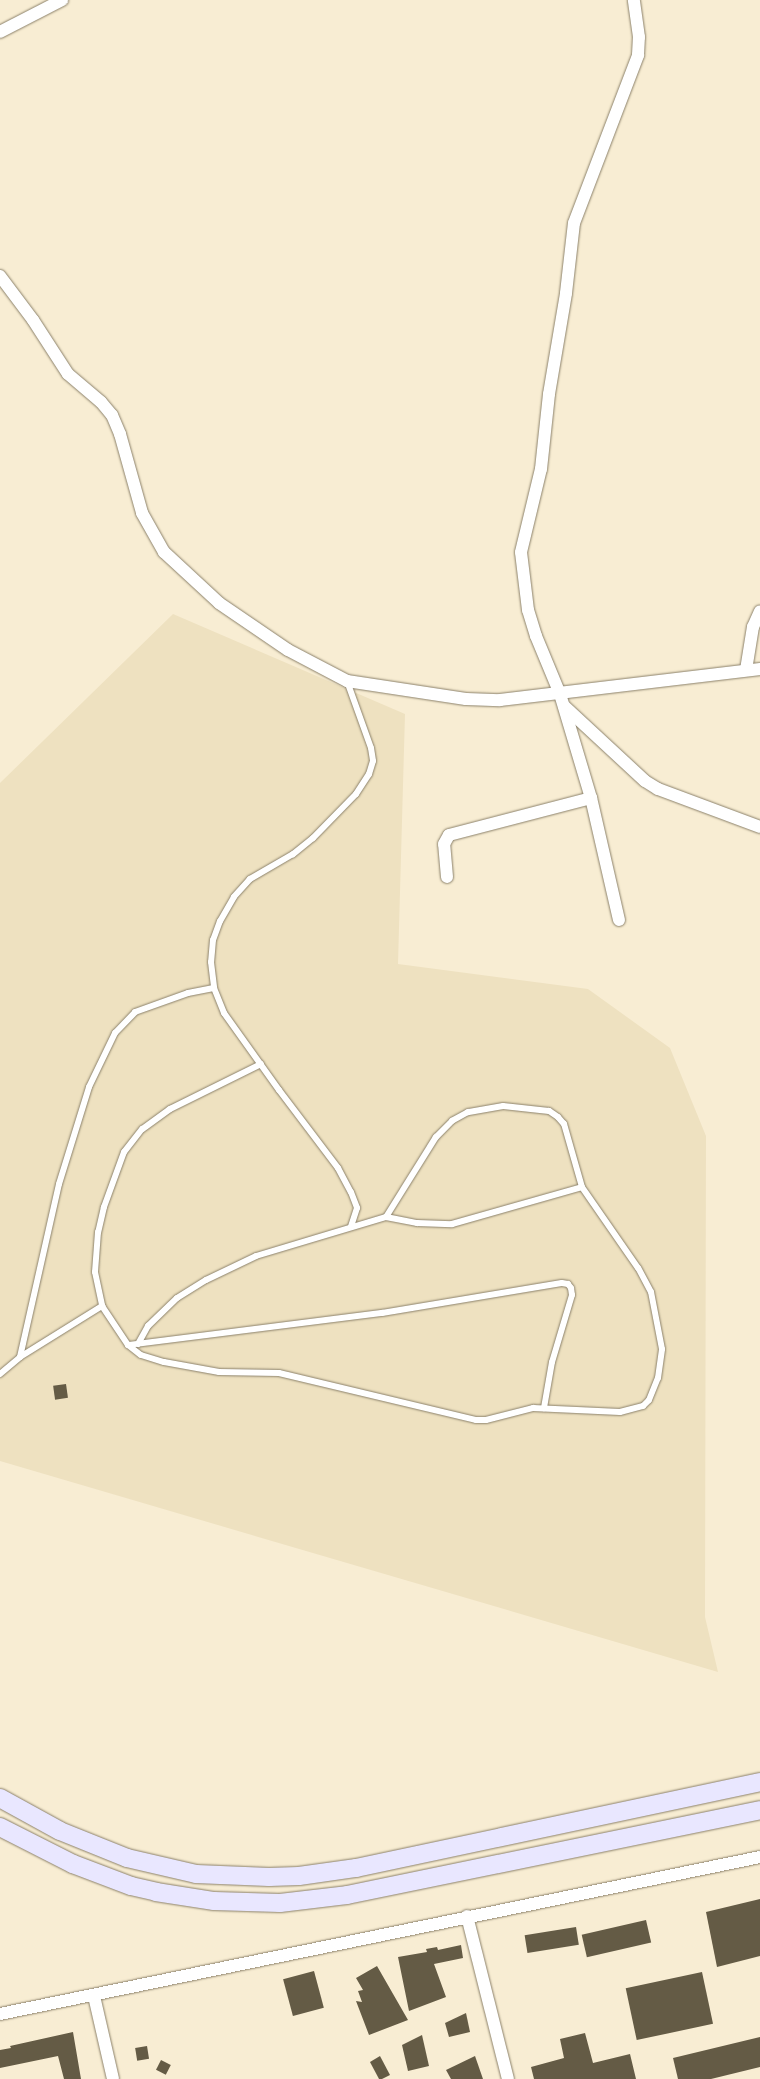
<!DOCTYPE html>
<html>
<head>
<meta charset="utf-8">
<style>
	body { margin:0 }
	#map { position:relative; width:760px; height:2079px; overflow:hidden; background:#f8edd3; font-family:"Varela Round",sans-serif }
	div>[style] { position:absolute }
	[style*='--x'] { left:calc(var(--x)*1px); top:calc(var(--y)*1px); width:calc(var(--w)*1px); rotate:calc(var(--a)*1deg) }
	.built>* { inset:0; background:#eee1c0 }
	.building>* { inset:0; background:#645b45; transform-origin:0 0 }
	.roads { filter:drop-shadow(0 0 1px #8b816a) drop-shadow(0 0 1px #8b816a) }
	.lane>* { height:6px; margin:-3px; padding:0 3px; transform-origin:3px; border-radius:3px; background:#fff }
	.street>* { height:12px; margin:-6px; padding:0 6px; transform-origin:6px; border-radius:6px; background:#fff }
	.secondary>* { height:18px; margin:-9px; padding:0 9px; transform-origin:9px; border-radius:9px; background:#e9e7ff }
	span { translate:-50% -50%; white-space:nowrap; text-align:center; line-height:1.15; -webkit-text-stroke:5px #fff; paint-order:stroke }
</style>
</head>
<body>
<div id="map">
	<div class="built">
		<div style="clip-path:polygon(173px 614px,405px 714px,398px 964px,588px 989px,670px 1048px,706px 1136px,705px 1617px,718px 1672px,0 1461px,0 783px)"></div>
	</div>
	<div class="building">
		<div style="left:66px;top:1384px;width:14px;height:13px;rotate:82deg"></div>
		<div style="clip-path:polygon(760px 1899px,760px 1956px,717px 1967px,706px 1912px)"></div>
		<div style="left:646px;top:1920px;width:23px;height:66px;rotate:77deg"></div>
		<div style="left:576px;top:1927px;width:18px;height:52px;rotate:81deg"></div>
		<div style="clip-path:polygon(461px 1945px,463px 1958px,434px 1964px,446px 1997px,409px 2011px,398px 1957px,427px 1952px,426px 1949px,437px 1947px,438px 1950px)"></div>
		<div style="clip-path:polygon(377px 1966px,408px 2020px,369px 2035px,356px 2001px,362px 2002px,358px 1991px,363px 1990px,356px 1978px)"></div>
		<div style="left:314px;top:1971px;width:38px;height:32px;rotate:75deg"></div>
		<div style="left:702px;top:1972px;width:53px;height:78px;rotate:78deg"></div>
		<div style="clip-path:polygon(466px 2013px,470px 2032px,449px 2037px,445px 2023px)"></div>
		<div style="clip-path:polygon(73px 2032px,81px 2079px,64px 2079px,58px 2056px,0 2068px,0 2050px,11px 2048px,10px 2046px)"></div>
		<div style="clip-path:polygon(585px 2033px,593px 2063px,630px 2054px,636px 2079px,534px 2079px,531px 2067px,564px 2058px,560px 2039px)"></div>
		<div style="clip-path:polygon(422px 2035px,429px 2066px,408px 2071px,402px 2045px)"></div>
		<div style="clip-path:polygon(760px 2037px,760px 2067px,711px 2079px,678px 2079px,673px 2058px)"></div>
		<div style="left:147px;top:2046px;width:13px;height:12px;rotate:81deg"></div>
		<div style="clip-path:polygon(380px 2056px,390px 2075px,382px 2079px,379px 2079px,370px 2062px)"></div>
		<div style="clip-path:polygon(475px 2056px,483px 2079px,451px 2079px,446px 2070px)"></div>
		<div style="left:161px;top:2060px;width:11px;height:11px;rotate:27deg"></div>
	</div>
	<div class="roads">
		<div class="lane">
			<div style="--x:347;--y:681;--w:71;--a:70.3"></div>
			<div style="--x:371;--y:748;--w:13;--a:81"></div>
			<div style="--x:373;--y:761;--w:14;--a:107"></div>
			<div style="--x:369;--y:774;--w:24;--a:123"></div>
			<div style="--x:356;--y:794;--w:62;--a:134.3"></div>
			<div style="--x:313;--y:838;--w:26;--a:141"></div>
			<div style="--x:293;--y:854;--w:50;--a:149.8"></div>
			<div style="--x:250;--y:879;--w:24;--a:132"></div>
			<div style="--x:234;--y:897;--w:28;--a:120"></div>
			<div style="--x:220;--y:921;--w:20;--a:110"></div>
			<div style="--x:213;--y:940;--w:22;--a:95"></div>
			<div style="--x:211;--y:962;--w:26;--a:83"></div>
			<div style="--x:214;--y:988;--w:27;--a:68"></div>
			<div style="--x:224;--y:1013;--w:95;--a:54.5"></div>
			<div style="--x:279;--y:1090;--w:98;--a:52.9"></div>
			<div style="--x:338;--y:1168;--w:27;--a:62"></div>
			<div style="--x:351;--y:1192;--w:17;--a:69"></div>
			<div style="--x:357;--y:1208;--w:20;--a:108"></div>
			<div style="--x:261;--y:1064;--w:102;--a:153.7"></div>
			<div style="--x:170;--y:1109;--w:34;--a:144"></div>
			<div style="--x:142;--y:1129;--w:29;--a:128"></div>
			<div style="--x:124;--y:1152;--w:59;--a:110"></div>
			<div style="--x:104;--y:1207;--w:26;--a:103"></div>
			<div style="--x:98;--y:1232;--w:40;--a:94.3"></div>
			<div style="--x:95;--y:1272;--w:35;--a:78"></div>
			<div style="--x:102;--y:1306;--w:47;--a:56.3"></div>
			<div style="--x:128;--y:1345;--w:16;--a:38"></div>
			<div style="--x:141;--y:1355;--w:24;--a:17"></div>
			<div style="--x:164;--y:1362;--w:56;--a:10.3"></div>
			<div style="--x:219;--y:1372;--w:60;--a:1"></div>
			<div style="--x:279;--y:1373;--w:203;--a:13.4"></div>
			<div style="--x:476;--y:1420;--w:10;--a:0"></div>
			<div style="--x:486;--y:1420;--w:49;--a:-14.3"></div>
			<div style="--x:533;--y:1408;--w:87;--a:2.6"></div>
			<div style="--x:620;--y:1412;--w:24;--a:-15"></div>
			<div style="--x:643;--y:1406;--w:8;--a:-45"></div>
			<div style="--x:649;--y:1400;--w:24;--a:-68"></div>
			<div style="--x:658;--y:1378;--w:29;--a:-82"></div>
			<div style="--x:662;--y:1349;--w:58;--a:-100.9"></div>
			<div style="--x:651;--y:1292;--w:27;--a:-118"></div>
			<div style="--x:638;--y:1268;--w:98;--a:-124.7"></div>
			<div style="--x:582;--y:1187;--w:66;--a:-105.9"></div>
			<div style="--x:564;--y:1124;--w:9;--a:-131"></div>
			<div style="--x:558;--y:1117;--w:11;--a:-146"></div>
			<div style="--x:549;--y:1111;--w:46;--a:-173.8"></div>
			<div style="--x:503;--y:1106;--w:36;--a:170"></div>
			<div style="--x:468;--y:1112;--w:18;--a:151"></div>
			<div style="--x:452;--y:1121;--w:23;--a:135"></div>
			<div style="--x:436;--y:1137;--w:94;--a:122"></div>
			<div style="--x:138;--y:1344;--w:21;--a:-61"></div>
			<div style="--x:148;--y:1326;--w:40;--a:-44"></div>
			<div style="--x:177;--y:1298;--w:34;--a:-32"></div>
			<div style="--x:206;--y:1280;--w:55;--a:-25.6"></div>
			<div style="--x:256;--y:1256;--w:136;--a:-16.7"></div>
			<div style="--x:386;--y:1217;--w:32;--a:11"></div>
			<div style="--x:417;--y:1223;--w:35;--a:2"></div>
			<div style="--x:452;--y:1224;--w:135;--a:-15.9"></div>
			<div style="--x:128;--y:1345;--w:256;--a:-7.2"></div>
			<div style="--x:382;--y:1313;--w:182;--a:-9.5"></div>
			<div style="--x:562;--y:1283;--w:6;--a:9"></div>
			<div style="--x:568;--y:1284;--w:5;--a:53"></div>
			<div style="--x:571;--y:1288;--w:7;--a:82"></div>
			<div style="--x:572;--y:1295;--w:70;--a:106.6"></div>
			<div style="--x:552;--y:1362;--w:47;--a:99.9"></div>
			<div style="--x:20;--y:1357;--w:177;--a:-77.3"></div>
			<div style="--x:59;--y:1184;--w:102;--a:-72.8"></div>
			<div style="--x:89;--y:1087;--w:60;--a:-64.3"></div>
			<div style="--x:115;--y:1033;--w:29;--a:-46"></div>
			<div style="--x:135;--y:1012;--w:56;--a:-19.7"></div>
			<div style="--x:188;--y:993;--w:26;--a:-11"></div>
			<div style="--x:0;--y:1374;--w:26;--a:-40"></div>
			<div style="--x:20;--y:1357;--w:97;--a:-31.9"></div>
		</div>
		<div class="street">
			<div style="--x:0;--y:32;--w:70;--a:-27.3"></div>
			<div style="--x:0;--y:276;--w:55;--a:53.1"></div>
			<div style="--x:33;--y:320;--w:64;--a:57.1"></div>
			<div style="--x:68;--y:374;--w:43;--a:40.3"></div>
			<div style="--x:101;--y:402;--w:17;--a:50"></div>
			<div style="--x:112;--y:415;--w:21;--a:67"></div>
			<div style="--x:120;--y:434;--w:82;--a:74.4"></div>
			<div style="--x:142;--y:513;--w:45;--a:60.6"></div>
			<div style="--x:164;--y:552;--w:75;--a:42.8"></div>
			<div style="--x:219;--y:603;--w:83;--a:34.3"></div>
			<div style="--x:288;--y:650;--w:67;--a:27.7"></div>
			<div style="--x:347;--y:681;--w:120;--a:8.6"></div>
			<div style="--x:466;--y:699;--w:34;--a:2"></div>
			<div style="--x:500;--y:700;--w:262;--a:-6.8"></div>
			<div style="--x:746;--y:670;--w:44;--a:-80.8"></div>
			<div style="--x:753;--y:627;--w:17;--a:-66"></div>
			<div style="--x:564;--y:706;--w:110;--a:42.8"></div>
			<div style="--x:645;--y:781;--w:15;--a:32"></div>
			<div style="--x:658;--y:789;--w:109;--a:20.4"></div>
			<div style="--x:447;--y:877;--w:33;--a:-95"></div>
			<div style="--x:444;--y:844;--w:10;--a:-61"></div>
			<div style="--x:449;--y:835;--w:147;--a:-14.6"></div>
			<div style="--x:619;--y:920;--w:125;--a:-102.9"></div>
			<div style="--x:591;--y:798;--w:109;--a:-106.6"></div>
			<div style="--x:560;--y:694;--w:63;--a:-112.5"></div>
			<div style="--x:536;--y:636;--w:27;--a:-107"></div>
			<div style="--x:528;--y:610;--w:58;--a:-96.9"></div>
			<div style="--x:521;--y:552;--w:85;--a:-76.5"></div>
			<div style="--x:541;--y:469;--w:75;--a:-83.9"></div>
			<div style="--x:549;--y:394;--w:102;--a:-80.4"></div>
			<div style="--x:566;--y:293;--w:70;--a:-83.5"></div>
			<div style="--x:574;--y:223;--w:180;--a:-69.1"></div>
			<div style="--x:638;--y:55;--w:18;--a:-87"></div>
			<div style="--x:639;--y:37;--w:37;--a:-98"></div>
			<div style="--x:467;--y:1916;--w:168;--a:75.9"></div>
			<div style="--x:94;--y:1996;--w:85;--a:77.1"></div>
			<div style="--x:0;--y:2014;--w:776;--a:-11.67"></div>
		</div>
		<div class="secondary">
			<div style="--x:0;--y:1798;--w:68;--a:28.8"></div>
			<div style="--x:60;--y:1831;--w:72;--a:21.9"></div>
			<div style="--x:127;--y:1858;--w:71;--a:13.1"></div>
			<div style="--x:196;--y:1874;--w:73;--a:2.4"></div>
			<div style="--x:269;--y:1877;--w:30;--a:-2"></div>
			<div style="--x:299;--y:1876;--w:58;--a:-8"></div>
			<div style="--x:356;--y:1868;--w:413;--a:-12"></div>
			<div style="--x:0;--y:1827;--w:82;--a:26.9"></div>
			<div style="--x:73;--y:1864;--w:62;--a:20.8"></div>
			<div style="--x:131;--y:1886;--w:26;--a:13"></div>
			<div style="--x:156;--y:1892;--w:59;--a:8.8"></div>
			<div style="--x:214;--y:1901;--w:66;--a:1.7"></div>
			<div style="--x:280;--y:1903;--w:67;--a:-6.8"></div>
			<div style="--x:347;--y:1895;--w:422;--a:-11.6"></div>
		</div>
	</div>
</div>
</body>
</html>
